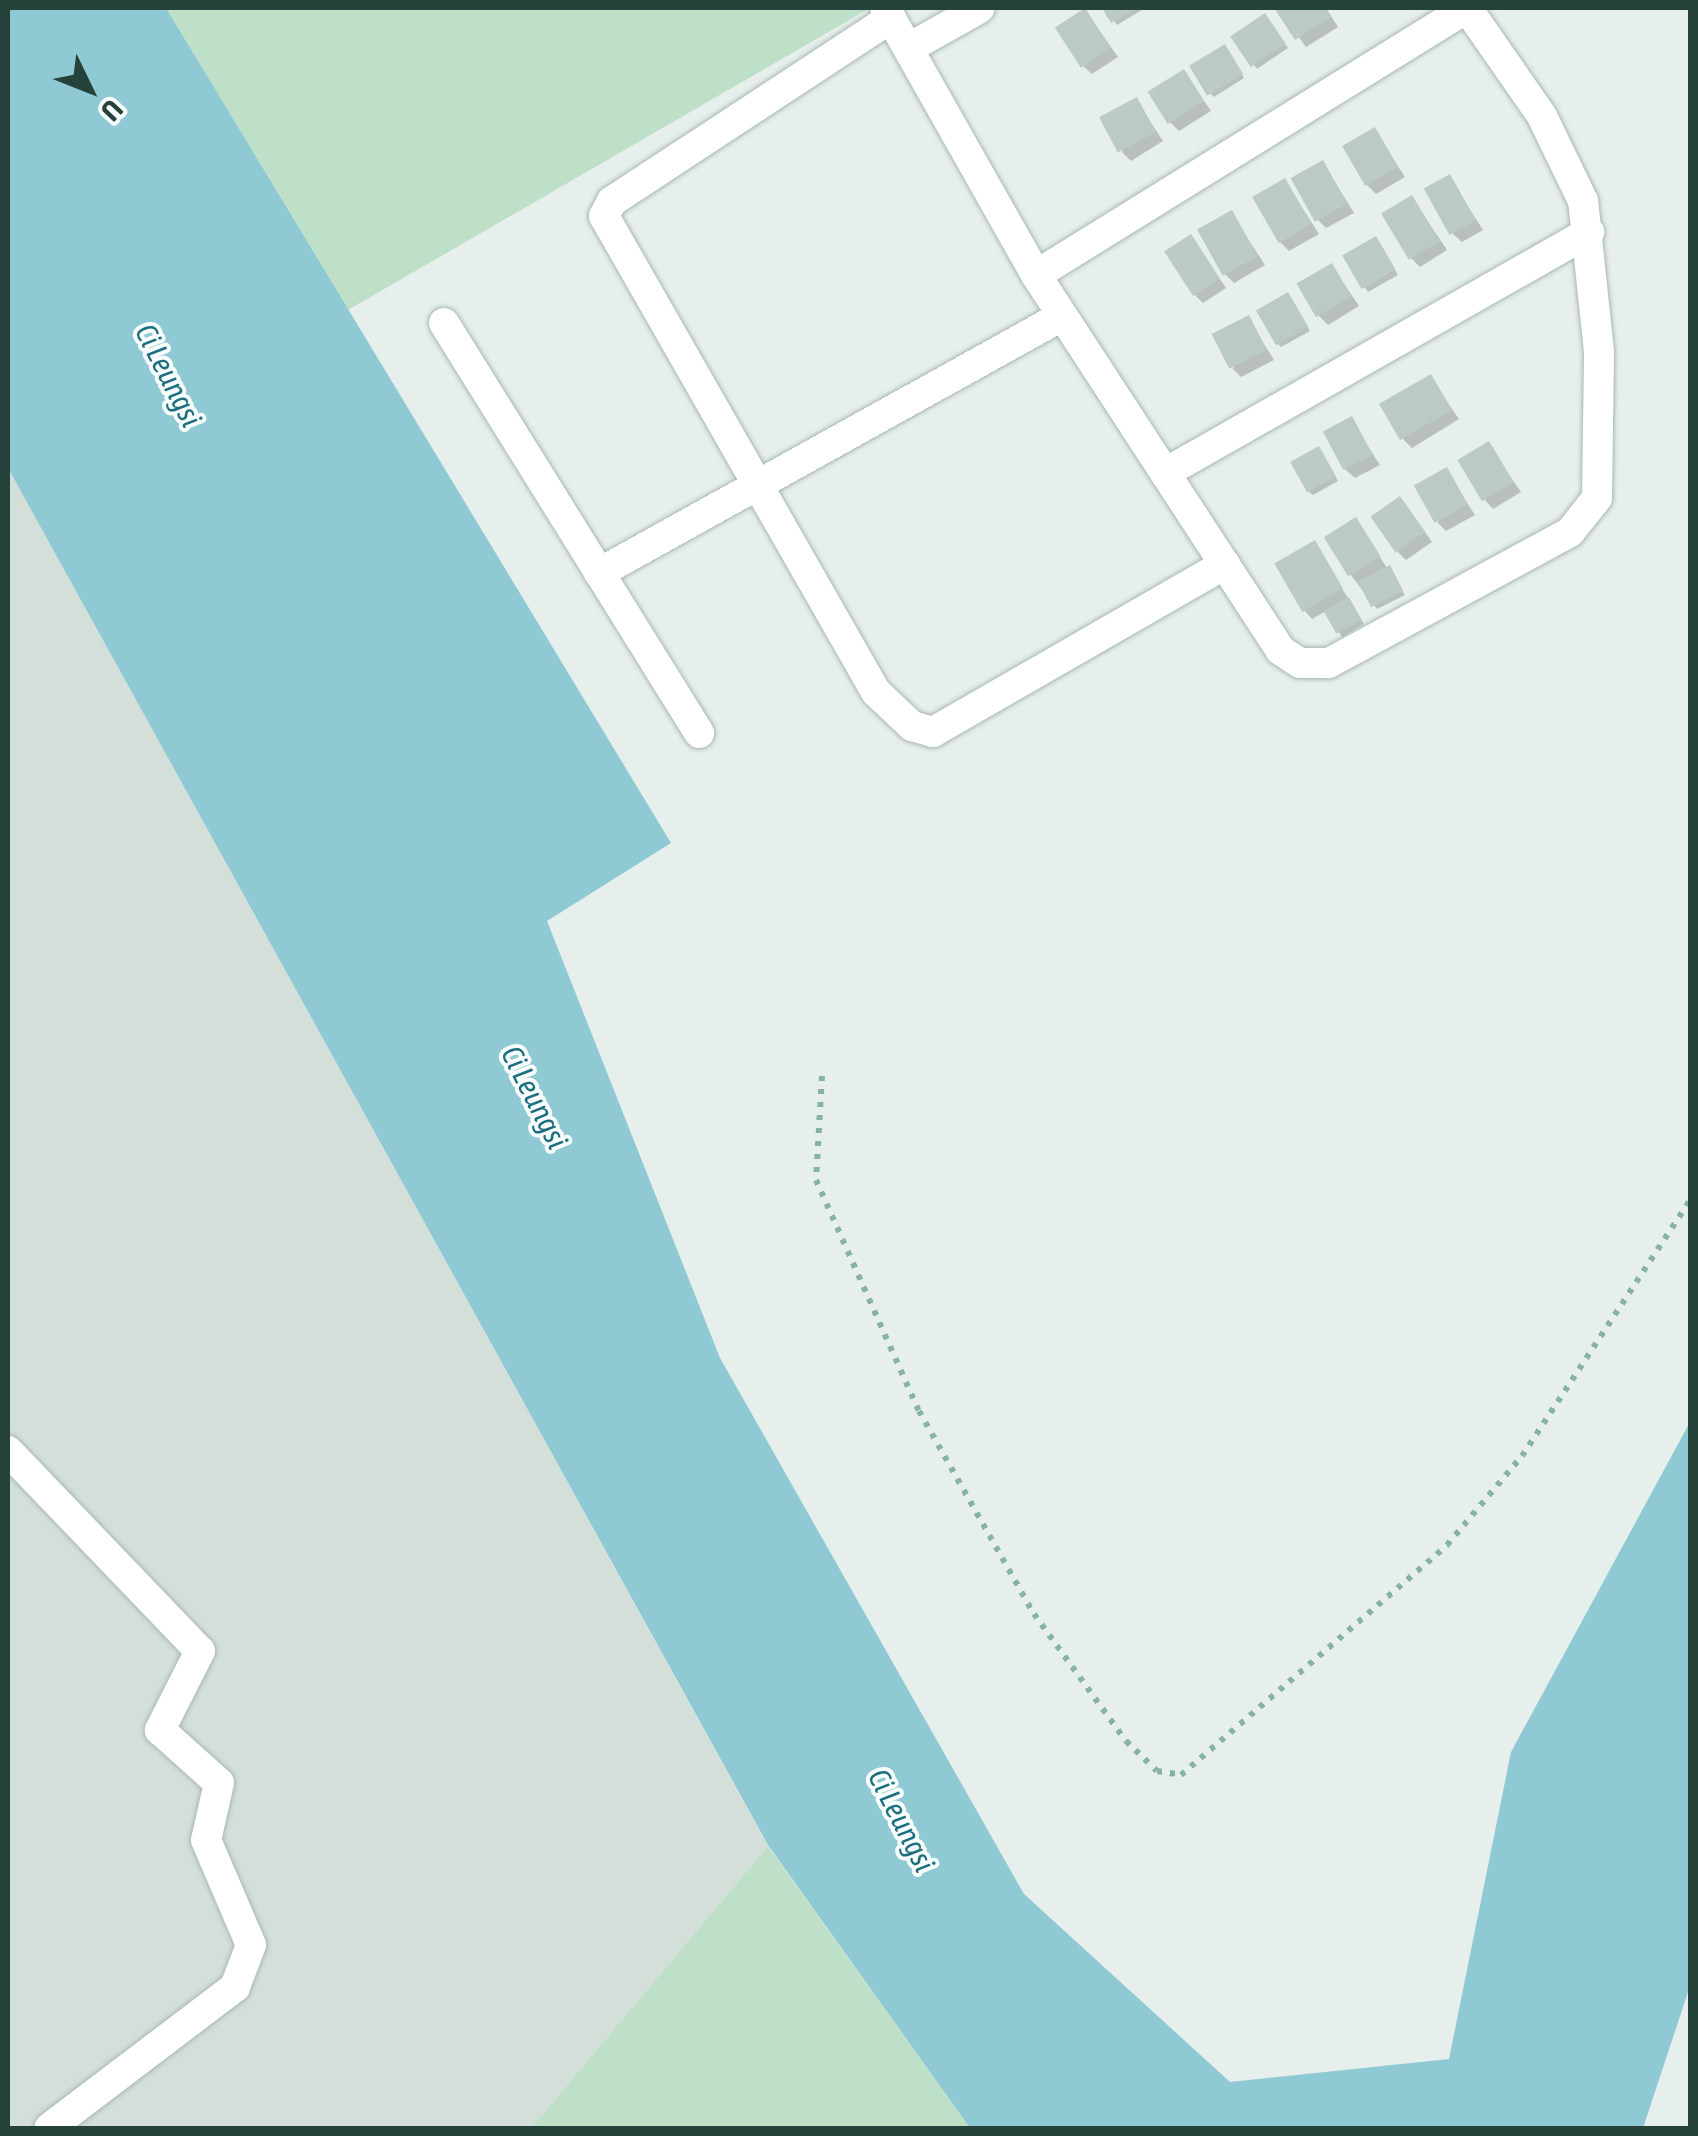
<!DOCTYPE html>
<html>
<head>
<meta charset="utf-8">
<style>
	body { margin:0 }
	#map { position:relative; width:1698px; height:2136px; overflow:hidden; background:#e6efeb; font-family:"Asap Condensed",sans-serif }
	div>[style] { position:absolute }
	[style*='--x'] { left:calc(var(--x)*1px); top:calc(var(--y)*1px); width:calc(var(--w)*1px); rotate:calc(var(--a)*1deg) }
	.built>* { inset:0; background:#d4dfda }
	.green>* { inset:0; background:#bfe0c8 }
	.water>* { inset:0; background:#8ec9d4 }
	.shadow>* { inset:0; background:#0003 }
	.building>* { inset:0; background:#bbcac4; transform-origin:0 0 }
	.path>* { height:6px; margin-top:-3px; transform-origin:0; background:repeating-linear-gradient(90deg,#86b3a5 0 5px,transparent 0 13px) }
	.roads { filter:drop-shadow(0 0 2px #a8b8b2) drop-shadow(0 0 2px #a8b8b2) }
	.minor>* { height:30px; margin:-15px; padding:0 15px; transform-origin:15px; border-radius:15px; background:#fff }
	span { translate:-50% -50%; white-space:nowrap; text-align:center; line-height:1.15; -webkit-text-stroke:8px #f7fbf9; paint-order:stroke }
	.water-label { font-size:30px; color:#1c6f80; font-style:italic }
	.frame { position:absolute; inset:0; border:10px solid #24423a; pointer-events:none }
	.north { position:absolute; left:40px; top:40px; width:100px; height:100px; -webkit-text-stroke:8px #f7fbf9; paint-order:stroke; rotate:133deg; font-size:28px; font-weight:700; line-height:40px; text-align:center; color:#24423a }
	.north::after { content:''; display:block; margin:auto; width:35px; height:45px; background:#24423a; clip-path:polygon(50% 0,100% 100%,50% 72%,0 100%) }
</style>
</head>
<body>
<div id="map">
	<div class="built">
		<div style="clip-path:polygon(8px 468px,768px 1846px,531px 2128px,8px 2128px)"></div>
	</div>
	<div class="green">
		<div style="clip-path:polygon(166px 8px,870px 8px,348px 310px)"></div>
		<div style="clip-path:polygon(768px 1846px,970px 2128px,531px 2128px)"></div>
	</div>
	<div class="water">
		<div style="clip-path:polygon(8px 8px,166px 8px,671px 843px,547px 921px,720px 1358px,1024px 1894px,1230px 2082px,1449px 2059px,1511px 1752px,1690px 1422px,1690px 1986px,1643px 2128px,970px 2128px,768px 1845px,8px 468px)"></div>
	</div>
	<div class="shadow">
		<div style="clip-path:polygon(1105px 8px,1145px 8px,1117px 25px)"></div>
		<div style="clip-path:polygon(1277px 8px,1326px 8px,1338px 27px,1306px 47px)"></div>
		<div style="clip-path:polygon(1084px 9px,1118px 57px,1092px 74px,1083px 66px)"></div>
		<div style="clip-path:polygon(1268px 20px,1288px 48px,1257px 69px,1234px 37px)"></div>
		<div style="clip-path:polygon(1228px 51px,1244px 78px,1214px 97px,1210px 93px)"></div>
		<div style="clip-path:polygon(1184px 72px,1211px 111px,1179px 131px,1170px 122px)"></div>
		<div style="clip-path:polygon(1136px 100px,1163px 141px,1131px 161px,1122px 152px)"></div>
		<div style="clip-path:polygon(1374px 130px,1405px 177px,1376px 194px,1367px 185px)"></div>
		<div style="clip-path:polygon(1323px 163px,1354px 213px,1326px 228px,1318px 220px)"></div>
		<div style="clip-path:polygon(1449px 177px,1483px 230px,1462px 242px,1453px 234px)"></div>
		<div style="clip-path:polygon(1285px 181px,1319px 234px,1289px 251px,1280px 242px)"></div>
		<div style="clip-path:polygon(1412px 198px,1447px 250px,1420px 267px,1411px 258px)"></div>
		<div style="clip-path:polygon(1231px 213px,1265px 265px,1234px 283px,1225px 274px)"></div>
		<div style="clip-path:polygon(1191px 237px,1226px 288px,1203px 303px,1195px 295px)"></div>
		<div style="clip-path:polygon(1380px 243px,1398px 275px,1368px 292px,1346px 257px)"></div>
		<div style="clip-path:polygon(1332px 266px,1359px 306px,1328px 325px,1319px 316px)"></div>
		<div style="clip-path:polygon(1292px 299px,1310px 331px,1281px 347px,1277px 343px)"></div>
		<div style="clip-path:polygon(1248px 319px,1274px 360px,1241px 377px,1233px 369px)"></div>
		<div style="clip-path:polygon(1430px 377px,1459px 419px,1412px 448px,1403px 439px)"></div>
		<div style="clip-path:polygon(1351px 420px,1380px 465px,1355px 478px,1346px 470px)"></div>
		<div style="clip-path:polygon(1488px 444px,1521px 492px,1493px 509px,1485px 500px)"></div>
		<div style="clip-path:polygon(1322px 453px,1338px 481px,1313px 495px,1309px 492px)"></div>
		<div style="clip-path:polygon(1446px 470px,1475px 515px,1446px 531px,1438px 523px)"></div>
		<div style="clip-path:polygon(1408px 508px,1432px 542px,1406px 560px,1397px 551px)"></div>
		<div style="clip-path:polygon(1356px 521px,1405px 595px,1377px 609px,1350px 574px)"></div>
		<div style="clip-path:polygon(1314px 543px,1364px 624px,1342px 637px,1326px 611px,1312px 619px,1304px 610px)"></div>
	</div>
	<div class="building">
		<div style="left:1085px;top:8px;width:48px;height:36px;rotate:57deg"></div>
		<div style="clip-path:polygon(1102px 8px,1138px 8px,1111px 23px)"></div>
		<div style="clip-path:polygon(1274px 8px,1325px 8px,1331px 17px,1295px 40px)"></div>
		<div style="left:1265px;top:13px;width:37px;height:42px;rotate:56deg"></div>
		<div style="left:1225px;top:44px;width:35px;height:42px;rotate:59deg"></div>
		<div style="left:1184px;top:69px;width:38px;height:43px;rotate:58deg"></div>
		<div style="left:1137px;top:97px;width:40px;height:43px;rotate:62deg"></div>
		<div style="left:1375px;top:127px;width:46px;height:38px;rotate:60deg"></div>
		<div style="left:1323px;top:160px;width:50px;height:37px;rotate:61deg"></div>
		<div style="left:1450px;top:174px;width:53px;height:30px;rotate:61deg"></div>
		<div style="left:1285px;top:178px;width:53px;height:38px;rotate:60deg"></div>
		<div style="left:1412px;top:195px;width:54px;height:36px;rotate:59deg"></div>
		<div style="left:1232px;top:210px;width:53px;height:40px;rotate:61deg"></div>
		<div style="left:1191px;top:234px;width:53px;height:32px;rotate:57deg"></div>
		<div style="left:1376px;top:236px;width:39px;height:39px;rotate:60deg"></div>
		<div style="left:1332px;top:263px;width:39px;height:41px;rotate:60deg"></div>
		<div style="left:1288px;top:292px;width:40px;height:37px;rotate:60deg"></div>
		<div style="left:1249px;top:315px;width:39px;height:42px;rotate:63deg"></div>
		<div style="left:1431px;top:374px;width:42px;height:60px;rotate:60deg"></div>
		<div style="left:1352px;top:416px;width:44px;height:33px;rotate:62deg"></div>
		<div style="left:1489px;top:441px;width:48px;height:37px;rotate:59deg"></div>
		<div style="left:1319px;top:446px;width:35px;height:33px;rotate:61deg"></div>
		<div style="left:1447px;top:467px;width:43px;height:38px;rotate:61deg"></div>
		<div style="left:1400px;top:496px;width:44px;height:36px;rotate:55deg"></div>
		<div style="left:1356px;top:517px;width:46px;height:38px;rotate:58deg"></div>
		<div style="left:1315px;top:540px;width:56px;height:47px;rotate:60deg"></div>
		<div style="left:1390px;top:565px;width:29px;height:36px;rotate:63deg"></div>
		<div style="left:1349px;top:597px;width:26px;height:29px;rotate:61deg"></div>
	</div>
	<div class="path">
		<div style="--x:822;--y:1076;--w:104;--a:93.3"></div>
		<div style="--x:816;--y:1180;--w:253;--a:66"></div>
		<div style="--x:919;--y:1411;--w:233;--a:60.5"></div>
		<div style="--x:1034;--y:1614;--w:157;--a:54.1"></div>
		<div style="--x:1126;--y:1741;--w:43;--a:44.1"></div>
		<div style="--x:1157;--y:1771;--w:24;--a:9"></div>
		<div style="--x:1181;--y:1775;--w:352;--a:-40.8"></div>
		<div style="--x:1447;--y:1545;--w:116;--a:-49.9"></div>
		<div style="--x:1522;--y:1456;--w:306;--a:-56.7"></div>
	</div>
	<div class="roads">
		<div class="minor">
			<div style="--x:885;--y:8;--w:307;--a:60.5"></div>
			<div style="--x:1036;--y:275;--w:447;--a:56.9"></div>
			<div style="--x:1280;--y:650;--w:24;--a:33"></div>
			<div style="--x:1300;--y:663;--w:29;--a:0"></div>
			<div style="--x:1329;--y:663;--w:274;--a:-28.5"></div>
			<div style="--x:1570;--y:532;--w:43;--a:-51.5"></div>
			<div style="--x:1597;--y:498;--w:146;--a:-89.2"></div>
			<div style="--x:1599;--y:352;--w:152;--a:-96"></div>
			<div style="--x:1583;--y:201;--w:94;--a:-115.8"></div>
			<div style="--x:1542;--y:116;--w:131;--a:-124.8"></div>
			<div style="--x:1467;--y:8;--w:507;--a:148.22"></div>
			<div style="--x:891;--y:18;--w:334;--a:146.7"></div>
			<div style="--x:612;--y:201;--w:17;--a:118"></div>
			<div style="--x:604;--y:216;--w:548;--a:60.26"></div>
			<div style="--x:876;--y:692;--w:50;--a:43.4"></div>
			<div style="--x:912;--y:726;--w:22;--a:16"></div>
			<div style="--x:933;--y:732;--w:337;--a:-29.9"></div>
			<div style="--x:909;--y:48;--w:81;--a:-29.4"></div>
			<div style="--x:444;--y:323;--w:483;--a:58.1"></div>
			<div style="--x:1165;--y:473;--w:488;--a:-29.6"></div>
			<div style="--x:599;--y:573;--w:530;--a:-29.03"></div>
			<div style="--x:8;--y:1451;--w:277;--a:46.2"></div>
			<div style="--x:200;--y:1651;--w:89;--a:116.9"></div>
			<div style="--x:160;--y:1730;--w:79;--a:41.9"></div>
			<div style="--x:219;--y:1783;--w:58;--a:102.8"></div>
			<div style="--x:206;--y:1840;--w:114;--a:66.8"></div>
			<div style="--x:251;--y:1945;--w:45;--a:110.9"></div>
			<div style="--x:235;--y:1987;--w:233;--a:142.8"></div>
		</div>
	</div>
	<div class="water-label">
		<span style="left:169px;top:375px;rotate:63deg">Ci Leungsi</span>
		<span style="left:535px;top:1097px;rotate:63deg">Ci Leungsi</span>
		<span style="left:902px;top:1820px;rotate:63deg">Ci Leungsi</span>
	</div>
	<div class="frame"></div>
	<div class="north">U</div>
</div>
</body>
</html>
